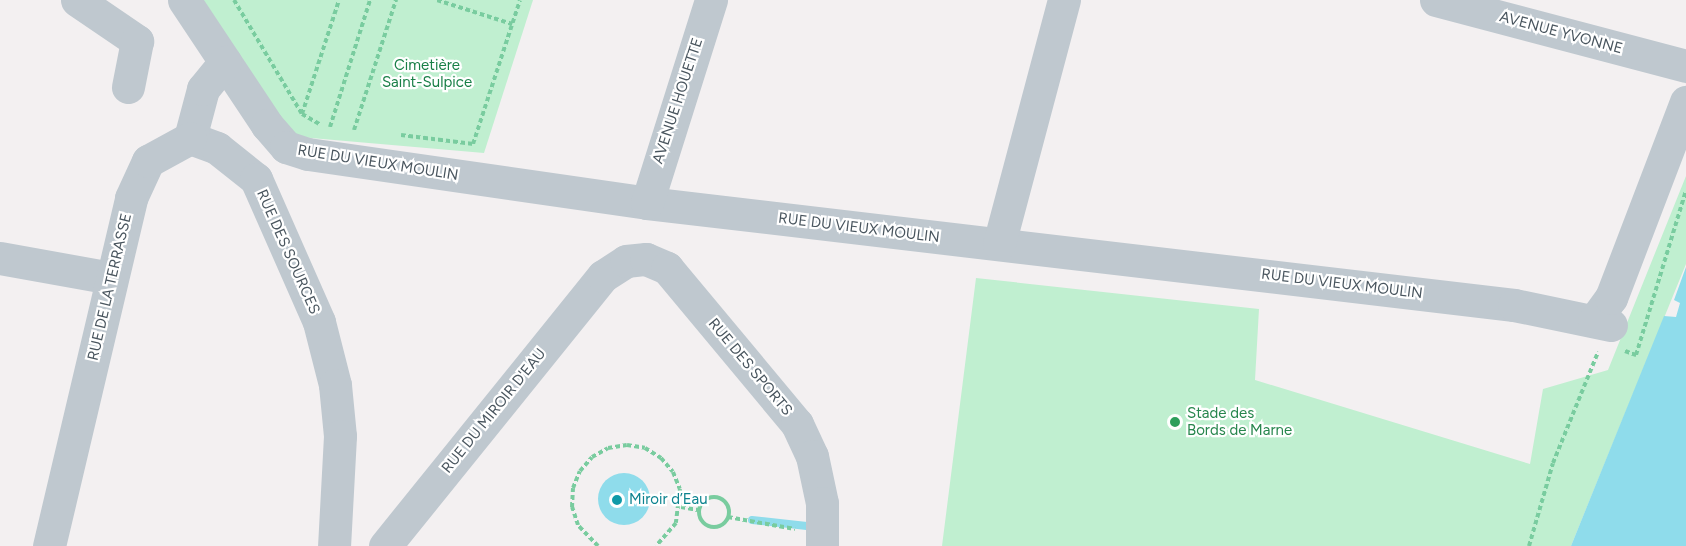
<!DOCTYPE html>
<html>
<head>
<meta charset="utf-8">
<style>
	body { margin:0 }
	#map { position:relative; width:1686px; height:546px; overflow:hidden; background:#f3f0f1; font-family:Figtree,sans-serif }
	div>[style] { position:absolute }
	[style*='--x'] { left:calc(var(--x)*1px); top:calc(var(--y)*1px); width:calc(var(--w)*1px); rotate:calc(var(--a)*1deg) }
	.green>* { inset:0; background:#c0efd0 }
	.water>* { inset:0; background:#8fdceb }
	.round { border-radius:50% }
	.stream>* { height:8px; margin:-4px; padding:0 4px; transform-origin:4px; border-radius:4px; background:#8fdceb }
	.path>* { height:4px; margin-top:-2px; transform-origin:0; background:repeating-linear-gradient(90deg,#79cc9f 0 4.5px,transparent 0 7.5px) }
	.path>.ring { margin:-2px; padding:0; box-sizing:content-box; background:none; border:4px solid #79cc9f; border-radius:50% }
	.minor>* { height:33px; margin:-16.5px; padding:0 16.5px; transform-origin:16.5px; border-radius:16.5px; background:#bfc8cf }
	.dots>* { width:16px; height:16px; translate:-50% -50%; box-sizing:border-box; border:3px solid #fff; border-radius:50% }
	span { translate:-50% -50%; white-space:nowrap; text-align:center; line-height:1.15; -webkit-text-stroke:4.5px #fff; paint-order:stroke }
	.street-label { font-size:15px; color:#49555e }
	.park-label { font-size:15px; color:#197f47 }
	.leisure-label { font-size:15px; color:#27864d }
	.left { translate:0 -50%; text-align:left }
	.culture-label { font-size:15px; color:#0d838f }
</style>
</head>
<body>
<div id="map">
	<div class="green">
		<div style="clip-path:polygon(201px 0,533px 0,484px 153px,288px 136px)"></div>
		<div style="clip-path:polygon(1686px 176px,1686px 264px,1571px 546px,942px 546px,976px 278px,1259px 309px,1255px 380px,1530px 464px,1543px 389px,1608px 370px)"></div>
	</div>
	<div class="water">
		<div style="clip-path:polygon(1686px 267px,1686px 546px,1571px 546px,1664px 316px,1676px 317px,1680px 303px,1674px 300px)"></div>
		<div class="round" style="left:598px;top:473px;width:52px;height:52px"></div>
	</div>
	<div class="stream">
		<div style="--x:752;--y:520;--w:55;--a:6.2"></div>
	</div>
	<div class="path">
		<div style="--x:234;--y:0;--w:133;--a:59.2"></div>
		<div style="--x:302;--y:114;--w:120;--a:-72"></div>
		<div style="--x:437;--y:0;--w:79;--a:17.7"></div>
		<div style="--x:302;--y:114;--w:22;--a:30"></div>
		<div style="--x:330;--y:127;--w:133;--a:-72.5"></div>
		<div style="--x:354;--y:130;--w:137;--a:-72.1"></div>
		<div style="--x:401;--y:135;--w:73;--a:7.1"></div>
		<div style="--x:473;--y:144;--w:151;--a:-71.9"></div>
		<div style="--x:1625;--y:351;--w:12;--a:20"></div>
		<div style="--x:1636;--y:355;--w:172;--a:-73.1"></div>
		<div class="ring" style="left:699px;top:497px;width:26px;height:26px"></div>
		<div style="--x:681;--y:507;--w:17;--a:10"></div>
		<div style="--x:728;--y:517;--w:68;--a:10.2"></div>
		<div style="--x:598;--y:546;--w:29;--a:-134"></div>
		<div style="--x:578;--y:525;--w:19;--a:-108"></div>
		<div style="--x:572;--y:507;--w:19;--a:-87"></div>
		<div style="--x:573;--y:488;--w:18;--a:-68"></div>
		<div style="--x:580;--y:471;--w:18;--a:-49"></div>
		<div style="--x:592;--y:457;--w:18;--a:-29"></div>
		<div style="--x:608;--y:448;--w:19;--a:-9"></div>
		<div style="--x:627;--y:445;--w:18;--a:9"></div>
		<div style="--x:645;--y:448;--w:19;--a:32"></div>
		<div style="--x:661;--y:458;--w:18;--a:49"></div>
		<div style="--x:673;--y:472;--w:18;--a:68"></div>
		<div style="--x:680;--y:489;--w:34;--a:97"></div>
		<div style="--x:676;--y:523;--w:30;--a:131"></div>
		<div style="--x:1529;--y:546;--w:86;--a:-73.9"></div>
		<div style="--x:1553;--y:463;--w:120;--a:-67.9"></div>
	</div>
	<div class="minor">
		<div style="--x:77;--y:0;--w:73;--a:34.3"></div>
		<div style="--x:137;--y:41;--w:47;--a:101.1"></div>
		<div style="--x:184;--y:0;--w:150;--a:56.4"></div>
		<div style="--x:267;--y:125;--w:29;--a:49"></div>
		<div style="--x:286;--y:147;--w:23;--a:18"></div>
		<div style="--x:308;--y:154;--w:343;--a:8.2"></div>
		<div style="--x:647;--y:203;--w:873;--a:6.71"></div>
		<div style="--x:1514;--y:305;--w:99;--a:11.7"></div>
		<div style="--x:1436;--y:0;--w:259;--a:14.8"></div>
		<div style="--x:190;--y:138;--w:29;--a:20"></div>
		<div style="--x:217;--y:148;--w:50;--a:38.5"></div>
		<div style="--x:256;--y:179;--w:156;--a:66.2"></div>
		<div style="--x:319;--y:322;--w:65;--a:75.7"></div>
		<div style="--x:335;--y:385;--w:51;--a:84.4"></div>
		<div style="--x:340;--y:436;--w:110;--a:93.1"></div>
		<div style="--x:190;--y:138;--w:51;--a:-75.1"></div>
		<div style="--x:203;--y:89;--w:35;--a:-51"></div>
		<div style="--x:647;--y:203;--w:213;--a:-72.5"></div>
		<div style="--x:999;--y:244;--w:253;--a:-75.1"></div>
		<div style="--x:0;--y:258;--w:113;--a:10.2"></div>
		<div style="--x:1594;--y:321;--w:29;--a:-54"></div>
		<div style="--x:1611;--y:298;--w:210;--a:-69.1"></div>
		<div style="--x:49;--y:546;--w:358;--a:-76.7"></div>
		<div style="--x:131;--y:198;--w:41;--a:-65.3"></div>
		<div style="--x:148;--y:161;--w:48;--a:-28.7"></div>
		<div style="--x:385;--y:546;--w:347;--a:-51.1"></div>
		<div style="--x:603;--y:276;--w:27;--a:-33"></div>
		<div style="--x:626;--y:261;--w:20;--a:-6"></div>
		<div style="--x:646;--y:259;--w:23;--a:23"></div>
		<div style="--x:667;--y:268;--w:203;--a:50.2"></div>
		<div style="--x:797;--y:424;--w:35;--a:65"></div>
		<div style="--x:812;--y:456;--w:48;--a:78"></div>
		<div style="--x:822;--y:503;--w:43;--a:90"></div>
	</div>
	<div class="dots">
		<div style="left:1175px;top:422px;background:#2e9e5b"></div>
		<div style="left:617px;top:500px;background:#0f9aa8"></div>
	</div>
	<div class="street-label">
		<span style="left:1561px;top:33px;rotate:15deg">AVENUE YVONNE</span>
		<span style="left:678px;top:101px;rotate:-72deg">AVENUE HOUETTE</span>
		<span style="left:378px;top:163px;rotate:9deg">RUE DU VIEUX MOULIN</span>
		<span style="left:859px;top:228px;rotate:7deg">RUE DU VIEUX MOULIN</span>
		<span style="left:288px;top:252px;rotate:66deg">RUE DES SOURCES</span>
		<span style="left:1342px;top:284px;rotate:7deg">RUE DU VIEUX MOULIN</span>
		<span style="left:110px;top:287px;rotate:-77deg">RUE DE LA TERRASSE</span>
		<span style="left:750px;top:367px;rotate:50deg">RUE DES SPORTS</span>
		<span style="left:494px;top:411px;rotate:-51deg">RUE DU MIROIR D'EAU</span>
	</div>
	<div class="park-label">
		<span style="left:427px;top:74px">Cimetière<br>Saint-Sulpice</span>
	</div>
	<div class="leisure-label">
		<span class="left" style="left:1187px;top:422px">Stade des<br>Bords de Marne</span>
	</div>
	<div class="culture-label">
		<span class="left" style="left:629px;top:500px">Miroir d’Eau</span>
	</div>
</div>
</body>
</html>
